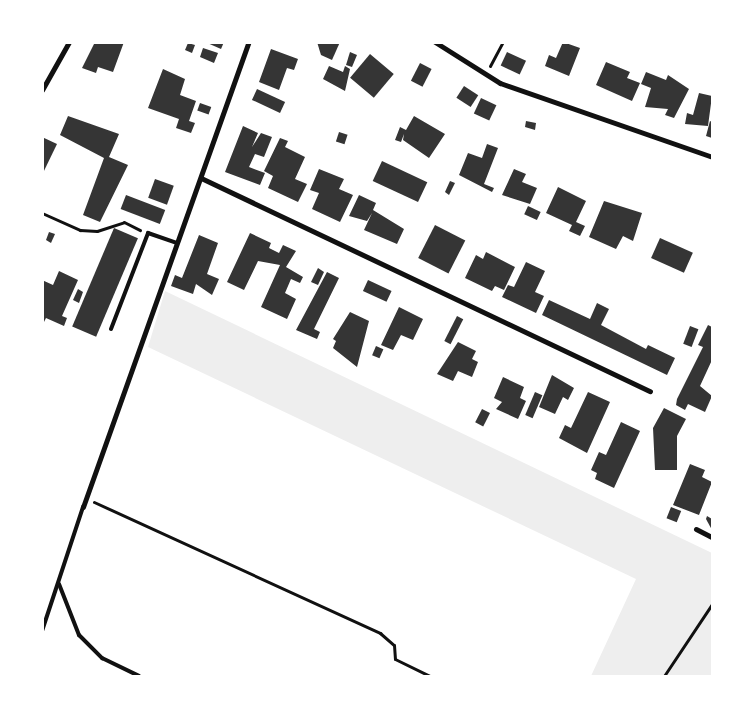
<!DOCTYPE html>
<html>
<head>
<meta charset="utf-8">
<style>
	body { margin:0 }
	#map { position:relative; width:755px; height:719px; overflow:hidden; background:#fff; font-family:"IBM Plex Sans",sans-serif }
	div>[style] { position:absolute }
	[style*='--x'] { left:calc(var(--x)*1px); top:calc(var(--y)*1px); width:calc(var(--w)*1px); rotate:calc(var(--a)*1deg) }
	.green>* { inset:0; background:#eee }
	.building>* { inset:0; background:#353535; transform-origin:0 0 }
	.path>* { height:3px; margin:-1.5px; padding:0 1.5px; transform-origin:1.5px; border-radius:1.5px; background:#111 }
	.service>* { height:4px; margin:-2px; padding:0 2px; transform-origin:2px; border-radius:2px; background:#111 }
	.minor>* { height:5px; margin:-2.5px; padding:0 2.5px; transform-origin:2.5px; border-radius:2.5px; background:#111 }
	span { translate:-50% -50%; white-space:nowrap; text-align:center; line-height:1.15; -webkit-text-stroke:4.5px #fff; paint-order:stroke }
	.frame { position:absolute; inset:0; border:44px solid #fff; pointer-events:none }
</style>
</head>
<body>
<div id="map">
	<div class="green">
		<div style="clip-path:polygon(165px 291px,712px 553px,712px 676px,591px 676px,636px 579px,148px 347px)"></div>
	</div>
	<div class="building">
		<div style="clip-path:polygon(95px 42px,124px 42px,113px 72px,98px 67px,96px 73px,82px 68px)"></div>
		<div style="clip-path:polygon(205px 42px,224px 42px,221px 49px)"></div>
		<div style="clip-path:polygon(317px 42px,340px 42px,332px 60px,321px 55px)"></div>
		<div style="clip-path:polygon(563px 42px,580px 48px,569px 76px,545px 66px,549px 55px,556px 58px)"></div>
		<div style="clip-path:polygon(188px 43px,195px 45px,192px 53px,185px 50px)"></div>
		<div style="clip-path:polygon(203px 48px,218px 53px,214px 63px,200px 57px)"></div>
		<div style="clip-path:polygon(271px 49px,298px 59px,294px 70px,287px 68px,279px 90px,259px 82px)"></div>
		<div style="clip-path:polygon(350px 52px,357px 55px,352px 67px,346px 65px)"></div>
		<div style="left:507px;top:52px;width:21px;height:15px;rotate:25deg"></div>
		<div style="left:370px;top:54px;width:31px;height:31px;rotate:40deg"></div>
		<div style="clip-path:polygon(606px 62px,630px 72px,627px 78px,640px 83px,632px 101px,596px 85px)"></div>
		<div style="left:420px;top:63px;width:13px;height:20px;rotate:27deg"></div>
		<div style="clip-path:polygon(329px 66px,343px 72px,345px 66px,350px 69px,345px 91px,323px 79px)"></div>
		<div style="clip-path:polygon(163px 69px,185px 79px,180px 95px,196px 101px,189px 121px,195px 123px,191px 133px,176px 128px,179px 119px,148px 108px)"></div>
		<div style="clip-path:polygon(646px 72px,666px 80px,668px 75px,689px 89px,674px 118px,665px 115px,668px 109px,645px 107px,651px 88px,641px 84px)"></div>
		<div style="left:464px;top:86px;width:17px;height:14px;rotate:33deg"></div>
		<div style="left:257px;top:89px;width:31px;height:12px;rotate:25deg"></div>
		<div style="clip-path:polygon(699px 93px,712px 96px,708px 126px,685px 124px,687px 113px,693px 115px)"></div>
		<div style="left:481px;top:98px;width:17px;height:17px;rotate:25deg"></div>
		<div style="left:200px;top:103px;width:12px;height:8px;rotate:20deg"></div>
		<div style="clip-path:polygon(68px 116px,119px 134px,109px 157px,128px 165px,100px 222px,83px 215px,104px 158px,60px 135px)"></div>
		<div style="clip-path:polygon(414px 116px,445px 134px,429px 158px,403px 140px,404px 134px,401px 142px,395px 140px,400px 127px,406px 130px)"></div>
		<div style="clip-path:polygon(526px 121px,536px 123px,535px 130px,525px 127px)"></div>
		<div style="clip-path:polygon(710px 121px,712px 122px,712px 138px,706px 136px)"></div>
		<div style="clip-path:polygon(243px 126px,258px 133px,252px 147px,261px 133px,272px 137px,264px 157px,255px 154px,249px 167px,265px 173px,260px 185px,225px 172px)"></div>
		<div style="left:339px;top:132px;width:9px;height:10px;rotate:18deg"></div>
		<div style="clip-path:polygon(42px 137px,57px 144px,42px 175px)"></div>
		<div style="clip-path:polygon(280px 138px,288px 141px,285px 147px,305px 157px,295px 179px,307px 184px,298px 202px,268px 188px,273px 176px,264px 171px)"></div>
		<div style="clip-path:polygon(487px 144px,498px 148px,484px 184px,494px 188px,492px 192px,459px 175px,468px 153px,482px 158px)"></div>
		<div style="left:382px;top:161px;width:50px;height:22px;rotate:25deg"></div>
		<div style="clip-path:polygon(319px 169px,344px 179px,339px 189px,353px 195px,340px 222px,312px 209px,319px 193px,310px 190px)"></div>
		<div style="clip-path:polygon(514px 169px,526px 174px,522px 182px,537px 188px,530px 204px,502px 195px)"></div>
		<div style="left:155px;top:179px;width:20px;height:20px;rotate:20deg"></div>
		<div style="clip-path:polygon(450px 181px,455px 183px,449px 195px,445px 192px)"></div>
		<div style="clip-path:polygon(558px 187px,586px 201px,576px 222px,585px 226px,580px 236px,569px 231px,572px 225px,546px 213px)"></div>
		<div style="left:126px;top:195px;width:42px;height:15px;rotate:21deg"></div>
		<div style="clip-path:polygon(359px 195px,376px 203px,373px 210px,404px 229px,397px 244px,364px 230px,372px 213px,367px 221px,349px 216px)"></div>
		<div style="clip-path:polygon(604px 201px,642px 213px,633px 241px,623px 236px,616px 249px,589px 237px)"></div>
		<div style="left:528px;top:206px;width:14px;height:9px;rotate:25deg"></div>
		<div style="left:435px;top:225px;width:34px;height:37px;rotate:27deg"></div>
		<div style="left:114px;top:228px;width:26px;height:107px;rotate:23deg"></div>
		<div style="clip-path:polygon(49px 232px,55px 234px,51px 243px,46px 240px)"></div>
		<div style="clip-path:polygon(250px 233px,271px 243px,269px 248px,279px 253px,283px 245px,296px 251px,286px 267px,303px 277px,300px 283px,291px 279px,285px 293px,296px 299px,287px 319px,261px 307px,280px 265px,258px 261px,244px 290px,227px 282px)"></div>
		<div style="clip-path:polygon(199px 235px,218px 243px,207px 274px,219px 279px,212px 295px,196px 284px,193px 294px,171px 286px,175px 275px,182px 278px)"></div>
		<div style="left:660px;top:238px;width:36px;height:22px;rotate:24deg"></div>
		<div style="clip-path:polygon(486px 252px,515px 267px,504px 290px,495px 286px,492px 291px,465px 278px,476px 255px,483px 259px)"></div>
		<div style="clip-path:polygon(526px 262px,545px 271px,535px 292px,544px 296px,536px 313px,502px 297px,508px 285px,514px 287px)"></div>
		<div style="clip-path:polygon(318px 268px,324px 272px,318px 285px,311px 282px)"></div>
		<div style="clip-path:polygon(59px 271px,78px 280px,62px 316px,67px 318px,64px 326px,46px 318px,42px 326px,42px 280px,53px 285px)"></div>
		<div style="clip-path:polygon(327px 272px,339px 278px,314px 329px,320px 332px,317px 339px,296px 330px)"></div>
		<div style="left:368px;top:280px;width:26px;height:12px;rotate:25deg"></div>
		<div style="clip-path:polygon(78px 289px,83px 292px,79px 303px,73px 300px)"></div>
		<div style="clip-path:polygon(549px 300px,590px 319px,597px 303px,609px 309px,601px 325px,646px 349px,648px 345px,675px 358px,667px 375px,542px 315px)"></div>
		<div style="clip-path:polygon(399px 307px,423px 319px,413px 340px,401px 335px,393px 350px,381px 345px)"></div>
		<div style="clip-path:polygon(350px 312px,369px 321px,357px 367px,333px 348px,336px 341px,333px 339px)"></div>
		<div style="left:457px;top:316px;width:7px;height:28px;rotate:27deg"></div>
		<div style="clip-path:polygon(708px 325px,712px 327px,712px 360px,700px 386px,712px 396px,705px 412px,688px 404px,685px 410px,676px 405px,677px 399px,703px 347px,698px 345px)"></div>
		<div style="left:690px;top:326px;width:9px;height:19px;rotate:21deg"></div>
		<div style="clip-path:polygon(458px 342px,476px 351px,472px 359px,478px 362px,472px 377px,458px 371px,453px 381px,437px 374px)"></div>
		<div style="left:376px;top:346px;width:8px;height:10px;rotate:23deg"></div>
		<div style="clip-path:polygon(552px 375px,574px 388px,568px 400px,563px 397px,555px 414px,539px 407px)"></div>
		<div style="clip-path:polygon(503px 377px,524px 387px,520px 398px,526px 401px,518px 419px,496px 409px,502px 402px,494px 398px)"></div>
		<div style="left:535px;top:392px;width:8px;height:25px;rotate:23deg"></div>
		<div style="clip-path:polygon(588px 392px,610px 402px,587px 453px,559px 438px,565px 425px,571px 428px)"></div>
		<div style="clip-path:polygon(664px 408px,686px 419px,677px 436px,677px 470px,655px 470px,653px 428px)"></div>
		<div style="left:482px;top:409px;width:9px;height:15px;rotate:27deg"></div>
		<div style="clip-path:polygon(621px 422px,640px 431px,614px 488px,595px 479px,597px 473px,591px 470px,599px 452px,606px 455px)"></div>
		<div style="clip-path:polygon(690px 464px,705px 470px,702px 477px,712px 482px,699px 515px,673px 505px)"></div>
		<div style="left:671px;top:507px;width:11px;height:12px;rotate:22deg"></div>
		<div style="clip-path:polygon(707px 516px,712px 519px,712px 530px,706px 519px)"></div>
	</div>
	<div class="path">
		<div style="--x:490;--y:66;--w:27;--a:-62"></div>
		<div style="--x:42;--y:213;--w:42;--a:24.1"></div>
		<div style="--x:80;--y:230;--w:17;--a:3"></div>
		<div style="--x:97;--y:231;--w:28;--a:-18"></div>
		<div style="--x:124;--y:222;--w:18;--a:27"></div>
		<div style="--x:94;--y:502;--w:315;--a:24.6"></div>
		<div style="--x:380;--y:633;--w:18;--a:41"></div>
		<div style="--x:394;--y:645;--w:14;--a:86"></div>
		<div style="--x:395;--y:659;--w:39;--a:26"></div>
		<div style="--x:664;--y:676;--w:87;--a:-56.3"></div>
	</div>
	<div class="service">
		<div style="--x:111;--y:329;--w:103;--a:-68.9"></div>
		<div style="--x:148;--y:233;--w:31;--a:19"></div>
		<div style="--x:59;--y:584;--w:55;--a:68.6"></div>
		<div style="--x:79;--y:635;--w:33;--a:45"></div>
		<div style="--x:102;--y:658;--w:41;--a:25.9"></div>
		<div style="--x:42;--y:631;--w:131;--a:-71.7"></div>
	</div>
	<div class="minor">
		<div style="--x:435;--y:42;--w:77;--a:32.2"></div>
		<div style="--x:500;--y:83;--w:225;--a:19.2"></div>
		<div style="--x:42;--y:90;--w:55;--a:-60.6"></div>
		<div style="--x:201;--y:178;--w:497;--a:25.4"></div>
		<div style="--x:83;--y:507;--w:494;--a:-70.4"></div>
		<div style="--x:696;--y:529;--w:18;--a:27"></div>
	</div>
	<div class="frame"></div>
</div>
</body>
</html>
